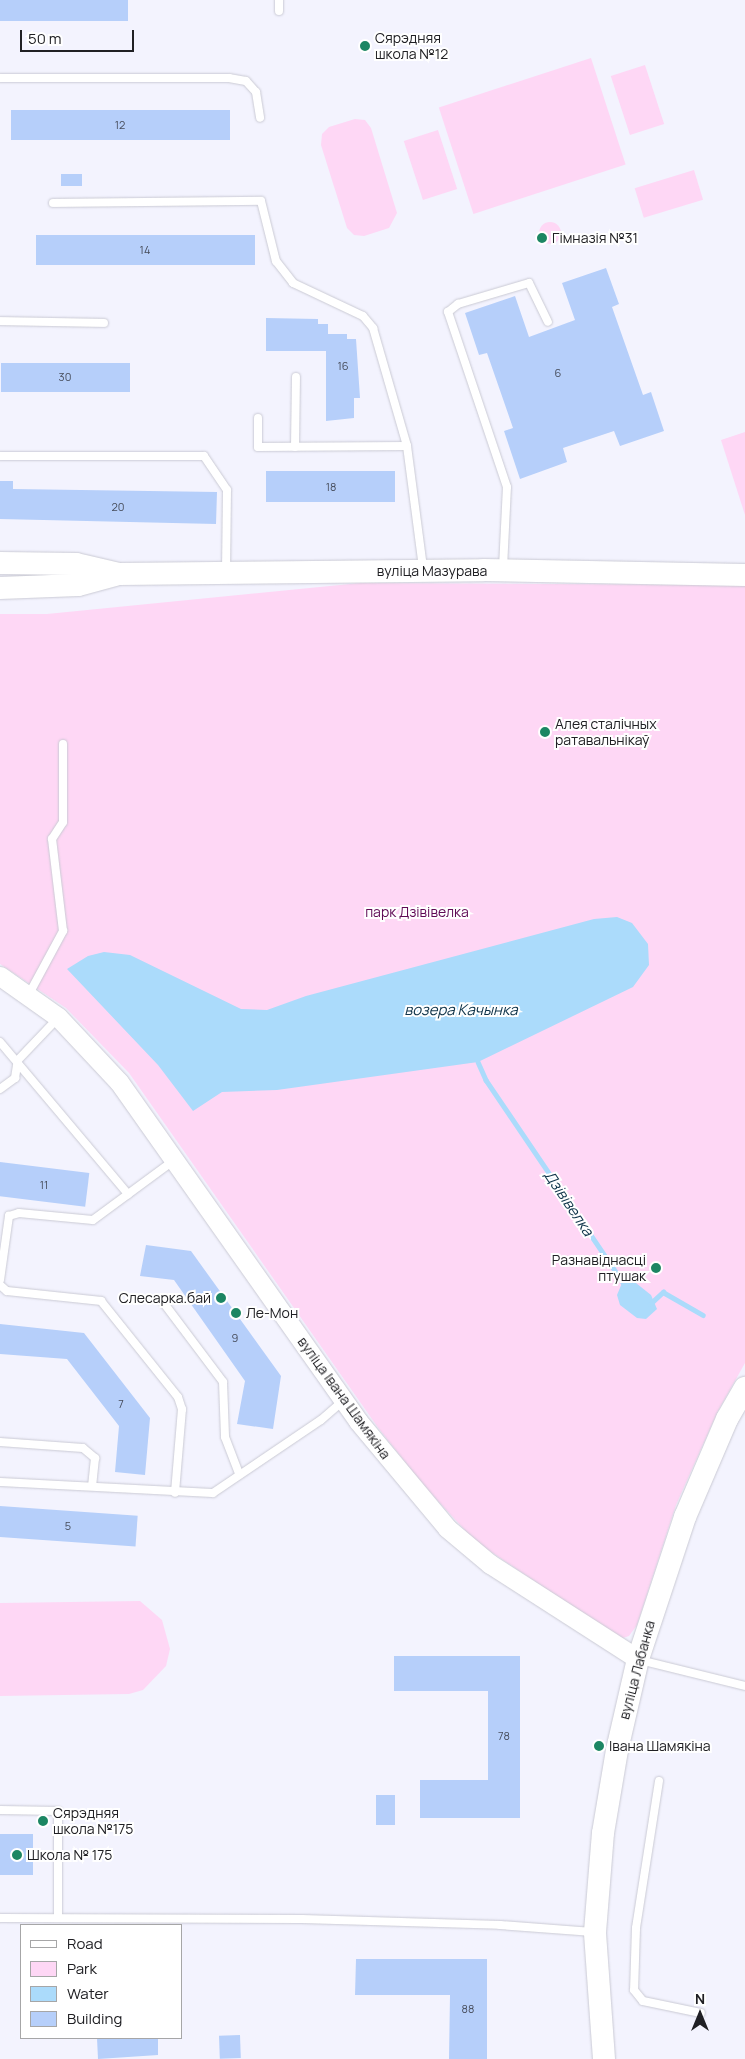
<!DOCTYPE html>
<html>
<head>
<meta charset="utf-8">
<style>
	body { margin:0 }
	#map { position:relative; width:745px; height:2059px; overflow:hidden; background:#f3f3fe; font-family:Manrope,sans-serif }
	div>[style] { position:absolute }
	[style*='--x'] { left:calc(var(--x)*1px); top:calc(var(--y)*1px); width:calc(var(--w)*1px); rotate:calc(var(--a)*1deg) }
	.green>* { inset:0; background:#fed7f5; transform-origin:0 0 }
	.round { border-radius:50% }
	.water>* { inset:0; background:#abdbfb }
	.stream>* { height:4.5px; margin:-2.25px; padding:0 2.25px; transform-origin:2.25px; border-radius:2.25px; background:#abdbfb }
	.building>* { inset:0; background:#b6cffa; transform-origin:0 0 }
	.roads { filter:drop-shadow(0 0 1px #cacad4) drop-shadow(0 0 1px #cacad4) }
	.service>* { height:8px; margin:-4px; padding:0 4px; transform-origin:4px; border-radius:4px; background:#fff }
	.tertiary>* { height:19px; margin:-9.5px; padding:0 9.5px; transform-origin:9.5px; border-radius:9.5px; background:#fff }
	.secondary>* { height:22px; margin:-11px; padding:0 11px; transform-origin:11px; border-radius:11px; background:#fff }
	.dots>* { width:14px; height:14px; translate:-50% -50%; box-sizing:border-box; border:2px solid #fff; border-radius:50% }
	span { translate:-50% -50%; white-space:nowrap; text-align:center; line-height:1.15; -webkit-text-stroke:4px #fff; paint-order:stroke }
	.number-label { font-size:11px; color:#464c5a }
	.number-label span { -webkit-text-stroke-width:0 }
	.poi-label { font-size:14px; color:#202024 }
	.left { translate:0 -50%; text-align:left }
	.right { translate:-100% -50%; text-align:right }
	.street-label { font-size:14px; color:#202024 }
	.park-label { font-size:14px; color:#5f0a55 }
	.water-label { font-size:15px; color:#0f344a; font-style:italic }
	.legend { position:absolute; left:20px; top:1924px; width:162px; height:115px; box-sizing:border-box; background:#fff; border:1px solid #a6a6a7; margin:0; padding:6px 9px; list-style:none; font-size:15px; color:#202024 }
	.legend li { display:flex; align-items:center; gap:10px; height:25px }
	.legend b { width:25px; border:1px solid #a6a6a7 }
	.north { position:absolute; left:675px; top:1989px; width:50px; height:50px; -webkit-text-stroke:4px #fff; paint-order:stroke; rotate:0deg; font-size:14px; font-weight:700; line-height:20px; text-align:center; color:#202024 }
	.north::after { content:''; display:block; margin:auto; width:18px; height:22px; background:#202024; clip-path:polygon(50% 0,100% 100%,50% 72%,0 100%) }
	.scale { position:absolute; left:20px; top:30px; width:114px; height:22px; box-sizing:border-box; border:2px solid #202024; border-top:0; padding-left:6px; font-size:15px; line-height:18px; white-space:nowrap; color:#202024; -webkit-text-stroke:4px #fff; paint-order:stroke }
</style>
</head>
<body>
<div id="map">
	<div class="green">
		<div style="left:591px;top:58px;width:112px;height:160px;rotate:72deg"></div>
		<div style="left:645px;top:65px;width:62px;height:36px;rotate:72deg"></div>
		<div style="clip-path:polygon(355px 119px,365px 120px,371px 128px,397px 213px,389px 228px,364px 236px,354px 235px,347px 228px,321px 145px,322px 134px,329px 127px)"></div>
		<div style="left:438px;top:130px;width:62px;height:36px;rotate:72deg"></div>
		<div style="left:694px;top:170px;width:31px;height:62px;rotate:73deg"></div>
		<div class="round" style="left:539px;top:222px;width:22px;height:22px"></div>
		<div style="clip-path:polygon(745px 432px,745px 515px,721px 440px)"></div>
		<div style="clip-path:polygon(360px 583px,745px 585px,745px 1363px,718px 1411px,676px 1505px,637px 1625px,629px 1636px,620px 1639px,475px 1541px,424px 1486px,379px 1429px,129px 1073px,66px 1008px,0 964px,0 614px,47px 614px)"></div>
		<div style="clip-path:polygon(140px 1601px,162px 1620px,170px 1649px,166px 1666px,143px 1690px,129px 1694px,0 1696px,0 1603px)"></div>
	</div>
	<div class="water">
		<div style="clip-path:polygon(617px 917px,632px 923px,648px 944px,649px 965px,633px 987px,478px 1062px,277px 1090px,222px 1092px,193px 1111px,158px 1065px,67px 969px,88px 956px,104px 952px,130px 955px,241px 1009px,267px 1010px,306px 996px,594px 919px)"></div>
		<div style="clip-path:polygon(631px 1279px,651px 1295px,657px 1309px,646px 1319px,637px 1318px,620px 1305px,617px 1295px,622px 1283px)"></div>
	</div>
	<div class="stream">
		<div style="--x:478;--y:1062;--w:20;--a:66"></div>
		<div style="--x:486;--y:1080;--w:250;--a:55.9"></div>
		<div style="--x:650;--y:1304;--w:18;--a:-43"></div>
		<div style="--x:663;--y:1292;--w:46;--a:29.9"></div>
	</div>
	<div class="building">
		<div style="left:0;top:0;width:128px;height:21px"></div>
		<div style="left:11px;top:110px;width:219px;height:30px"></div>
		<div style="left:61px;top:174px;width:21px;height:12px"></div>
		<div style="left:36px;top:235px;width:219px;height:30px"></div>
		<div style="clip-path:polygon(606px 268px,619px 304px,612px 307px,643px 395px,651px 392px,664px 431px,620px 446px,614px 431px,563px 448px,567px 462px,520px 479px,504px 431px,513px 428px,487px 353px,479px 355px,465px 313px,515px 296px,529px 337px,575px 320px,562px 283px)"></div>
		<div style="clip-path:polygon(266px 318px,318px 319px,318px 324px,328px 324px,328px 334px,347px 334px,347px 339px,356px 339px,360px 398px,354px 398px,354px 418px,326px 421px,326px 351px,266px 351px)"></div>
		<div style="left:1px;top:363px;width:129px;height:29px"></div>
		<div style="left:266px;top:471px;width:129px;height:31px"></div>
		<div style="clip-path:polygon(0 481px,13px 481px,13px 489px,217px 492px,216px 524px,0 519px)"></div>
		<div style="left:0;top:1162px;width:90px;height:34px;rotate:7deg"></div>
		<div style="clip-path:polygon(146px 1245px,191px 1251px,281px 1376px,273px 1429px,237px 1424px,245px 1381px,174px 1280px,140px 1276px)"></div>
		<div style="clip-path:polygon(0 1324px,84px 1333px,150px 1418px,145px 1475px,115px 1472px,119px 1426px,67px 1359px,0 1354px)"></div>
		<div style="left:0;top:1506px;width:138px;height:31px;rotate:4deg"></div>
		<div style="clip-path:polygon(394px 1656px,520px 1656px,520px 1818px,420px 1818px,420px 1780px,488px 1780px,488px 1691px,394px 1691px)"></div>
		<div style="left:376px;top:1795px;width:19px;height:30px"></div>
		<div style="left:0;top:1834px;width:33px;height:41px"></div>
		<div style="clip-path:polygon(356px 1959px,487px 1959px,487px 2059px,449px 2059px,450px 1995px,355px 1995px)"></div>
		<div style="left:240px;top:2035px;width:23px;height:21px;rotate:88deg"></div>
		<div style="clip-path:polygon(97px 2038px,158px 2038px,158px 2055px,98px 2059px)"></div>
	</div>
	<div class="roads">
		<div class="service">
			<div style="--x:279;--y:0;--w:11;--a:90"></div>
			<div style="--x:0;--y:78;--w:229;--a:0"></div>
			<div style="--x:229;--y:78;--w:17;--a:10"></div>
			<div style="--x:246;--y:81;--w:15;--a:48"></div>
			<div style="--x:256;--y:92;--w:26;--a:81"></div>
			<div style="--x:53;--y:203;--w:208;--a:-0.6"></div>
			<div style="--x:261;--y:201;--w:62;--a:76"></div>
			<div style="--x:276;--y:261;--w:28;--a:52"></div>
			<div style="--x:293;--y:283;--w:77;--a:25.2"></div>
			<div style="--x:363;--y:316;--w:16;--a:50"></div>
			<div style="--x:373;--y:328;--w:123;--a:73.9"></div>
			<div style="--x:407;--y:446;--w:123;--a:82.5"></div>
			<div style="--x:0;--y:321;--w:104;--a:1.1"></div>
			<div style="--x:258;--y:418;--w:29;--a:90"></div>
			<div style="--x:258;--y:447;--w:149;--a:-0.4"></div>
			<div style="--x:295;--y:447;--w:70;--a:-89.2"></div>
			<div style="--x:0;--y:456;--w:204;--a:0"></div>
			<div style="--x:204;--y:456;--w:41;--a:55.9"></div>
			<div style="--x:227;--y:490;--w:80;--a:90.7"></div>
			<div style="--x:503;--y:568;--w:81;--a:-87.2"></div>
			<div style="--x:507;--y:487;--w:185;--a:-108.6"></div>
			<div style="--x:448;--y:312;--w:13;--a:-39"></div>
			<div style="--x:458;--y:304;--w:74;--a:-16.5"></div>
			<div style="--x:529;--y:283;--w:43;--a:64"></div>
			<div style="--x:29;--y:994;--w:72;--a:-61.6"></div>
			<div style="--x:63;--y:931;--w:93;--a:-96.8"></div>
			<div style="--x:52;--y:839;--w:20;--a:-57"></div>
			<div style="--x:63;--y:822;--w:78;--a:-90"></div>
			<div style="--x:0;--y:1042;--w:199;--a:49.9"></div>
			<div style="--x:0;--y:1089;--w:19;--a:-36"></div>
			<div style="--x:15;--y:1078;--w:18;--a:-81"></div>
			<div style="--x:18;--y:1060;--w:58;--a:-46.4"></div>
			<div style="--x:0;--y:1280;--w:65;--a:-82"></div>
			<div style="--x:9;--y:1216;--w:10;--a:-17"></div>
			<div style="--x:19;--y:1213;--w:74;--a:5.4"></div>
			<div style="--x:93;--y:1220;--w:99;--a:-36.4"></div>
			<div style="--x:0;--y:1285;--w:9;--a:41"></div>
			<div style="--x:7;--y:1291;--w:95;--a:6.1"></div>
			<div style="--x:101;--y:1301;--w:123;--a:51.3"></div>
			<div style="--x:178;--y:1397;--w:13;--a:72"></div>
			<div style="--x:182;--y:1409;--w:84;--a:94.8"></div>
			<div style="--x:163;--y:1302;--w:100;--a:53.1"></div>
			<div style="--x:223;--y:1382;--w:55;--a:87.9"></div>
			<div style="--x:225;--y:1437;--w:40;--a:69"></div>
			<div style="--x:0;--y:1442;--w:83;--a:4.1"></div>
			<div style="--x:83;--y:1448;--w:16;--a:40"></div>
			<div style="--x:95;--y:1458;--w:27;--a:96"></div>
			<div style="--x:0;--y:1482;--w:213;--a:3"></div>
			<div style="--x:213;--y:1493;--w:130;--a:-34.1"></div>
			<div style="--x:321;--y:1420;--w:29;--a:-41"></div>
			<div style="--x:640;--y:1660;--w:108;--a:13.9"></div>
			<div style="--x:659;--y:1781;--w:149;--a:98.9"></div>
			<div style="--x:636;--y:1928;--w:62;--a:91.8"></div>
			<div style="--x:634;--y:1990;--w:14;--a:51"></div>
			<div style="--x:643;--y:2001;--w:59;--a:11.7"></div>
			<div style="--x:0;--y:1810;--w:58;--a:1"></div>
			<div style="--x:58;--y:1811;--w:107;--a:90"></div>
			<div style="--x:0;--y:1918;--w:302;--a:0.2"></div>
			<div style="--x:302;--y:1919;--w:198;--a:1.7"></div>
			<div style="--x:500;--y:1925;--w:93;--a:4.3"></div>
		</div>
		<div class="tertiary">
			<div style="--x:0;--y:976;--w:71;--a:35.3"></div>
			<div style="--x:58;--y:1017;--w:89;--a:46.8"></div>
			<div style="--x:119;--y:1082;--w:415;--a:54.8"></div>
			<div style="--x:358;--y:1421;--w:139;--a:50.2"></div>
			<div style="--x:447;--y:1528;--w:56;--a:39.9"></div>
			<div style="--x:490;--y:1564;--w:176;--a:32.7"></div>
		</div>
		<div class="secondary">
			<div style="--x:0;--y:563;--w:76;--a:0.8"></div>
			<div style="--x:76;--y:564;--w:44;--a:13.1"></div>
			<div style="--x:119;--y:574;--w:364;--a:-0.6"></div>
			<div style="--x:483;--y:570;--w:262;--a:1.1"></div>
			<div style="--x:0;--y:588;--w:78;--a:-2.2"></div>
			<div style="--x:78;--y:585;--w:39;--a:-15"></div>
			<div style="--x:604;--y:2059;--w:127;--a:-94.1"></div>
			<div style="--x:595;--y:1932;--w:99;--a:-85.4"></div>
			<div style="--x:603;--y:1833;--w:84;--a:-80.4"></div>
			<div style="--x:617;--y:1750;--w:93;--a:-77"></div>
			<div style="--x:638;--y:1659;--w:150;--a:-71.7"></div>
			<div style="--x:685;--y:1517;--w:107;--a:-66.8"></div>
			<div style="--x:727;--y:1419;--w:36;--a:-60"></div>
		</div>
	</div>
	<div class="dots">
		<div style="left:365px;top:46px;background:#1c8663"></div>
		<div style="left:542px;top:238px;background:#1c8663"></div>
		<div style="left:545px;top:732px;background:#1c8663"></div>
		<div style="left:656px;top:1268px;background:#1c8663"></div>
		<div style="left:221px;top:1298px;background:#1c8663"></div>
		<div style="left:236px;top:1313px;background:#1c8663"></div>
		<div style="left:599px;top:1746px;background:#1c8663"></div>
		<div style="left:43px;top:1821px;background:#1c8663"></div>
		<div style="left:17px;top:1855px;background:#1c8663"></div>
	</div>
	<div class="number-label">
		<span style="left:120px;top:125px">12</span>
		<span style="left:145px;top:250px">14</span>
		<span style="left:343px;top:366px">16</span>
		<span style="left:558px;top:373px">6</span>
		<span style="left:65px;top:377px">30</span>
		<span style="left:331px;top:487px">18</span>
		<span style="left:118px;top:507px">20</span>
		<span style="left:44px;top:1185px">11</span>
		<span style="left:235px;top:1338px">9</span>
		<span style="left:121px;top:1404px">7</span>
		<span style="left:68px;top:1526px">5</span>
		<span style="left:504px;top:1736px">78</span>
		<span style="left:468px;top:2009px">88</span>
	</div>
	<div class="poi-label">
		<span class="left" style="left:375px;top:46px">Сярэдняя<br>школа №12</span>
		<span class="left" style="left:552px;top:238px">Гімназія №31</span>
		<span class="left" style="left:555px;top:732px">Алея сталічных<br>ратавальнікаў</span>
		<span class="right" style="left:646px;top:1268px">Разнавіднасці<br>птушак</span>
		<span class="right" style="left:211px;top:1298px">Слесарка.бай</span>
		<span class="left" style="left:246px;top:1313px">Ле-Мон</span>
		<span class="left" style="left:609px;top:1746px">Івана Шамякіна</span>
		<span class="left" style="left:53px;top:1821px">Сярэдняя<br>школа №175</span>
		<span class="left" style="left:27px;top:1855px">Школа № 175</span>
	</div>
	<div class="street-label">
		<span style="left:432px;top:571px">вуліца Мазурава</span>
		<span style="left:344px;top:1398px;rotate:54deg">вуліца Івана Шамякіна</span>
		<span style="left:637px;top:1670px;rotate:-75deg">вуліца Лабанка</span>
	</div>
	<div class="park-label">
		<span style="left:417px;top:912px">парк Дзівівелка</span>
	</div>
	<div class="water-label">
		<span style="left:461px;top:1010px">возера Качынка</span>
		<span style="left:569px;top:1203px;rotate:56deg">Дзівівелка</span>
	</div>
	<ul class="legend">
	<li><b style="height:6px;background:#fff"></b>Road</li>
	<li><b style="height:14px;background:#fed7f5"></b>Park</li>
	<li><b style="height:14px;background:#abdbfb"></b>Water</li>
	<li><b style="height:14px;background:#b6cffa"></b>Building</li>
	</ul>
	<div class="north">N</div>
	<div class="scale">50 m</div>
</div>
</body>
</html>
